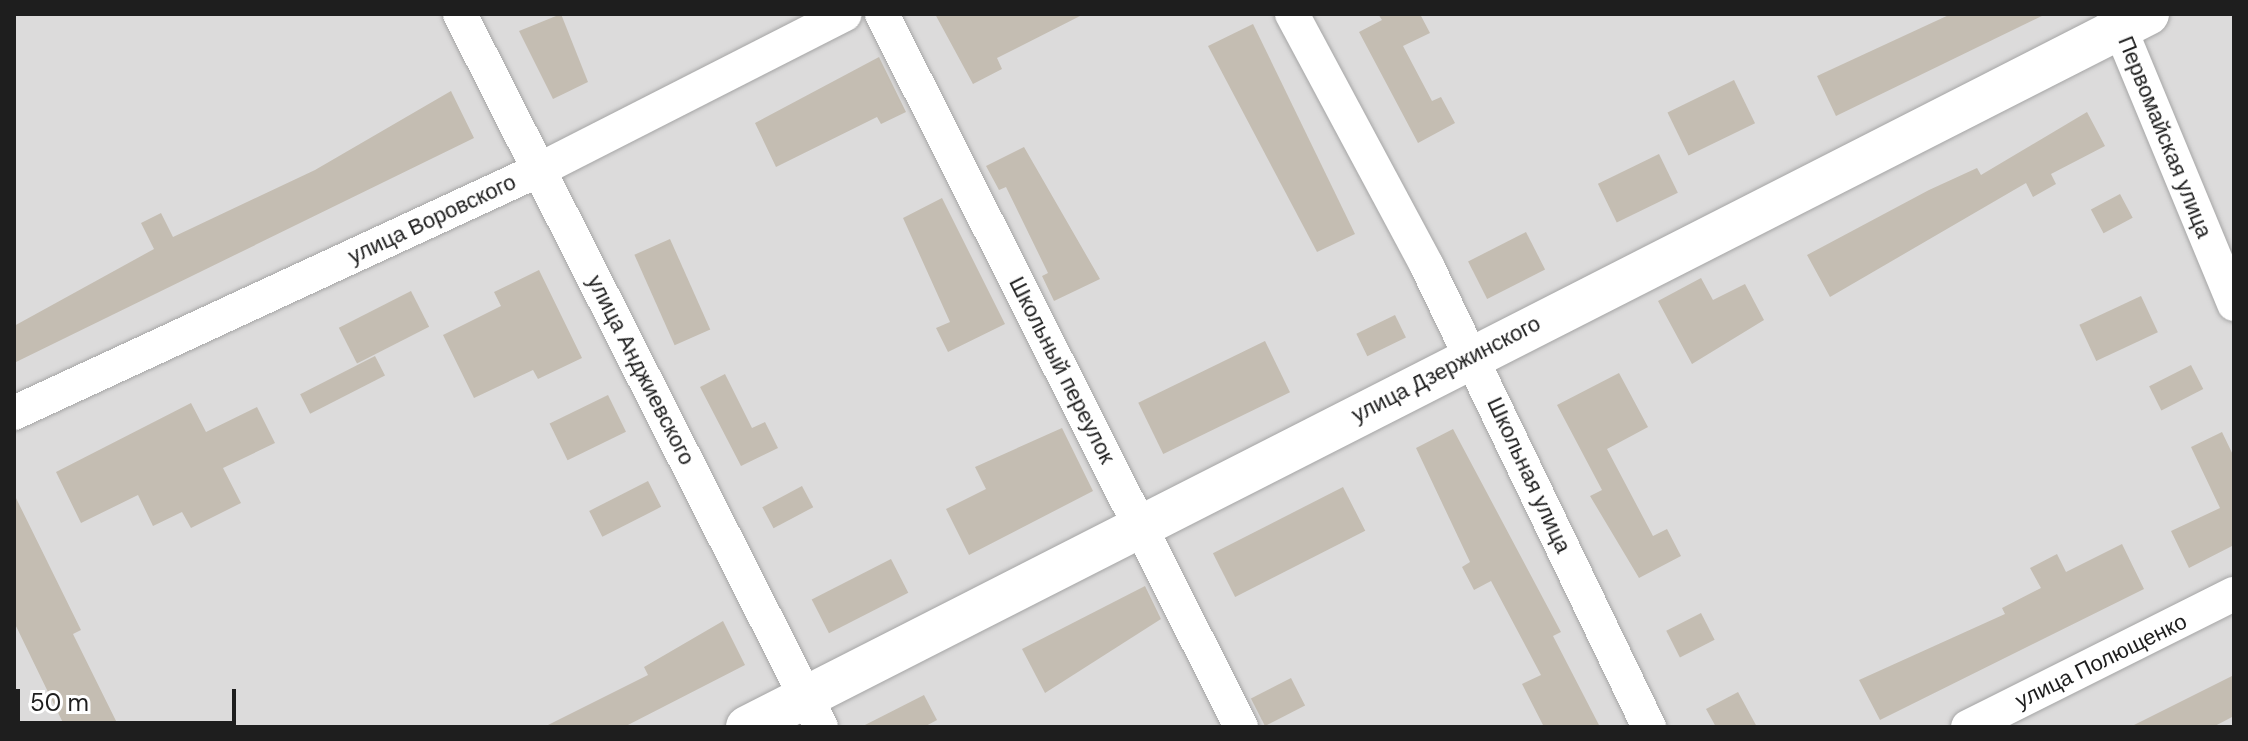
<!DOCTYPE html>
<html>
<head>
<meta charset="utf-8">
<style>
	body { margin:0 }
	#map { position:relative; width:2248px; height:741px; overflow:hidden; background:#efede3; font-family:"DM Sans",sans-serif }
	div>[style] { position:absolute }
	[style*='--x'] { left:calc(var(--x)*1px); top:calc(var(--y)*1px); width:calc(var(--w)*1px); rotate:calc(var(--a)*1deg) }
	.residential>* { inset:0; background:#dcdbdb; transform-origin:0 0 }
	.building>* { inset:0; background:#c4bdb2; transform-origin:0 0 }
	.roads { filter:drop-shadow(0 0 2px #a5a5a5) drop-shadow(0 0 2px #a5a5a5) }
	.minor>* { height:34px; margin:-17px; padding:0 17px; transform-origin:17px; border-radius:17px; background:#fff }
	.tertiary>* { height:42px; margin:-21px; padding:0 21px; transform-origin:21px; border-radius:21px; background:#fff }
	span { translate:-50% -50%; white-space:nowrap; text-align:center; line-height:1.15; -webkit-text-stroke:6px #fff; paint-order:stroke }
	.street-label { font-size:22px; color:#1e1e1e }
	.frame { position:absolute; inset:0; border:16px solid #1e1e1e; pointer-events:none }
	.scale { position:absolute; left:16px; top:689px; width:220px; height:36px; box-sizing:border-box; border:4px solid #1e1e1e; border-top:0; padding-left:10px; font-size:24px; line-height:28px; white-space:nowrap; color:#1e1e1e; -webkit-text-stroke:6px #fff; paint-order:stroke }
</style>
</head>
<body>
<div id="map">
	<div class="residential">
		<div style="left:14px;top:14px;width:2220px;height:713px"></div>
	</div>
	<div class="building">
		<div style="clip-path:polygon(561px 14px,588px 82px,553px 99px,519px 31px)"></div>
		<div style="clip-path:polygon(935px 14px,1084px 14px,997px 58px,1002px 69px,973px 84px)"></div>
		<div style="clip-path:polygon(1378px 14px,1420px 14px,1430px 33px,1403px 46px,1432px 101px,1441px 97px,1455px 123px,1418px 143px,1359px 32px,1382px 20px)"></div>
		<div style="clip-path:polygon(1951px 14px,2046px 14px,1836px 116px,1817px 76px)"></div>
		<div style="clip-path:polygon(1253px 24px,1355px 234px,1317px 252px,1208px 46px)"></div>
		<div style="clip-path:polygon(879px 57px,906px 112px,881px 124px,877px 117px,776px 167px,755px 123px)"></div>
		<div style="left:1734px;top:80px;width:48px;height:74px;rotate:64deg"></div>
		<div style="clip-path:polygon(451px 91px,474px 138px,14px 363px,14px 326px,154px 249px,141px 223px,161px 213px,173px 237px,315px 170px)"></div>
		<div style="clip-path:polygon(2087px 112px,2105px 146px,2051px 174px,2056px 184px,2033px 197px,2026px 183px,1830px 297px,1807px 255px,1929px 190px,1977px 168px,1981px 175px)"></div>
		<div style="clip-path:polygon(1024px 147px,1100px 279px,1054px 301px,1042px 276px,1048px 273px,1006px 187px,999px 190px,986px 166px)"></div>
		<div style="left:1659px;top:154px;width:43px;height:68px;rotate:64deg"></div>
		<div style="left:2120px;top:194px;width:27px;height:33px;rotate:62deg"></div>
		<div style="clip-path:polygon(942px 198px,1005px 324px,948px 352px,936px 328px,950px 322px,903px 218px)"></div>
		<div style="left:1526px;top:232px;width:42px;height:65px;rotate:63deg"></div>
		<div style="left:670px;top:239px;width:99px;height:39px;rotate:66deg"></div>
		<div style="clip-path:polygon(539px 270px,582px 358px,538px 379px,533px 370px,474px 398px,443px 335px,501px 306px,494px 292px)"></div>
		<div style="clip-path:polygon(1701px 278px,1713px 300px,1745px 284px,1764px 320px,1692px 364px,1658px 301px)"></div>
		<div style="left:411px;top:291px;width:40px;height:81px;rotate:63deg"></div>
		<div style="left:2141px;top:296px;width:40px;height:68px;rotate:65deg"></div>
		<div style="left:1395px;top:315px;width:25px;height:43px;rotate:64deg"></div>
		<div style="left:1265px;top:341px;width:57px;height:141px;rotate:64deg"></div>
		<div style="left:375px;top:356px;width:22px;height:84px;rotate:63deg"></div>
		<div style="left:2191px;top:365px;width:27px;height:47px;rotate:63deg"></div>
		<div style="clip-path:polygon(1619px 373px,1648px 427px,1607px 449px,1653px 536px,1667px 529px,1681px 556px,1639px 578px,1590px 496px,1602px 490px,1557px 405px)"></div>
		<div style="clip-path:polygon(725px 374px,752px 428px,765px 422px,778px 448px,741px 466px,700px 387px)"></div>
		<div style="left:608px;top:395px;width:41px;height:65px;rotate:64deg"></div>
		<div style="clip-path:polygon(191px 403px,206px 432px,257px 407px,275px 443px,223px 468px,241px 503px,191px 528px,182px 512px,153px 526px,138px 495px,81px 523px,56px 472px)"></div>
		<div style="clip-path:polygon(1062px 428px,1093px 491px,969px 555px,946px 509px,986px 489px,975px 467px)"></div>
		<div style="clip-path:polygon(1453px 429px,1561px 632px,1553px 636px,1600px 727px,1544px 727px,1522px 684px,1541px 675px,1491px 581px,1474px 590px,1462px 567px,1470px 562px,1416px 448px)"></div>
		<div style="clip-path:polygon(2222px 432px,2234px 457px,2234px 545px,2189px 568px,2171px 531px,2220px 508px,2191px 447px)"></div>
		<div style="left:648px;top:481px;width:29px;height:66px;rotate:63deg"></div>
		<div style="left:802px;top:486px;width:24px;height:45px;rotate:62deg"></div>
		<div style="left:1343px;top:487px;width:49px;height:146px;rotate:63deg"></div>
		<div style="clip-path:polygon(14px 494px,81px 630px,73px 634px,119px 727px,65px 727px,14px 622px)"></div>
		<div style="clip-path:polygon(2122px 544px,2144px 589px,1880px 720px,1859px 680px,2005px 614px,2002px 608px,2041px 588px,2030px 568px,2057px 554px,2066px 572px)"></div>
		<div style="left:891px;top:559px;width:38px;height:89px;rotate:63deg"></div>
		<div style="clip-path:polygon(1145px 586px,1161px 619px,1045px 693px,1022px 649px)"></div>
		<div style="left:1701px;top:613px;width:30px;height:39px;rotate:63deg"></div>
		<div style="clip-path:polygon(723px 621px,745px 665px,624px 727px,544px 727px,648px 675px,644px 667px)"></div>
		<div style="clip-path:polygon(2234px 675px,2234px 716px,2213px 727px,2130px 727px)"></div>
		<div style="left:1291px;top:678px;width:31px;height:45px;rotate:63deg"></div>
		<div style="clip-path:polygon(1738px 692px,1757px 727px,1716px 727px,1706px 709px)"></div>
		<div style="clip-path:polygon(924px 695px,937px 720px,924px 727px,861px 727px)"></div>
	</div>
	<div class="roads">
		<div class="minor">
			<div style="--x:460;--y:14;--w:799;--a:63.15"></div>
			<div style="--x:882;--y:14;--w:798;--a:63.27"></div>
			<div style="--x:1292;--y:14;--w:286;--a:61.8"></div>
			<div style="--x:1427;--y:266;--w:512;--a:64.29"></div>
			<div style="--x:2114;--y:14;--w:314;--a:67.5"></div>
			<div style="--x:14;--y:413;--w:579;--a:-24.84"></div>
			<div style="--x:539;--y:170;--w:343;--a:-27"></div>
			<div style="--x:1968;--y:727;--w:297;--a:-26.6"></div>
		</div>
		<div class="tertiary">
			<div style="--x:747;--y:727;--w:1572;--a:-26.97"></div>
		</div>
	</div>
	<div class="street-label">
		<span style="left:2165px;top:137px;rotate:68deg">Первомайская улица</span>
		<span style="left:432px;top:219px;rotate:-25deg">улица Воровского</span>
		<span style="left:1446px;top:369px;rotate:-27deg">улица Дзержинского</span>
		<span style="left:641px;top:370px;rotate:63deg">улица Анджиевского</span>
		<span style="left:1062px;top:370px;rotate:63deg">Школьный переулок</span>
		<span style="left:1529px;top:475px;rotate:65deg">Школьная улица</span>
		<span style="left:2101px;top:661px;rotate:-26deg">улица Полющенко</span>
	</div>
	<div class="frame"></div>
	<div class="scale">50 m</div>
</div>
</body>
</html>
